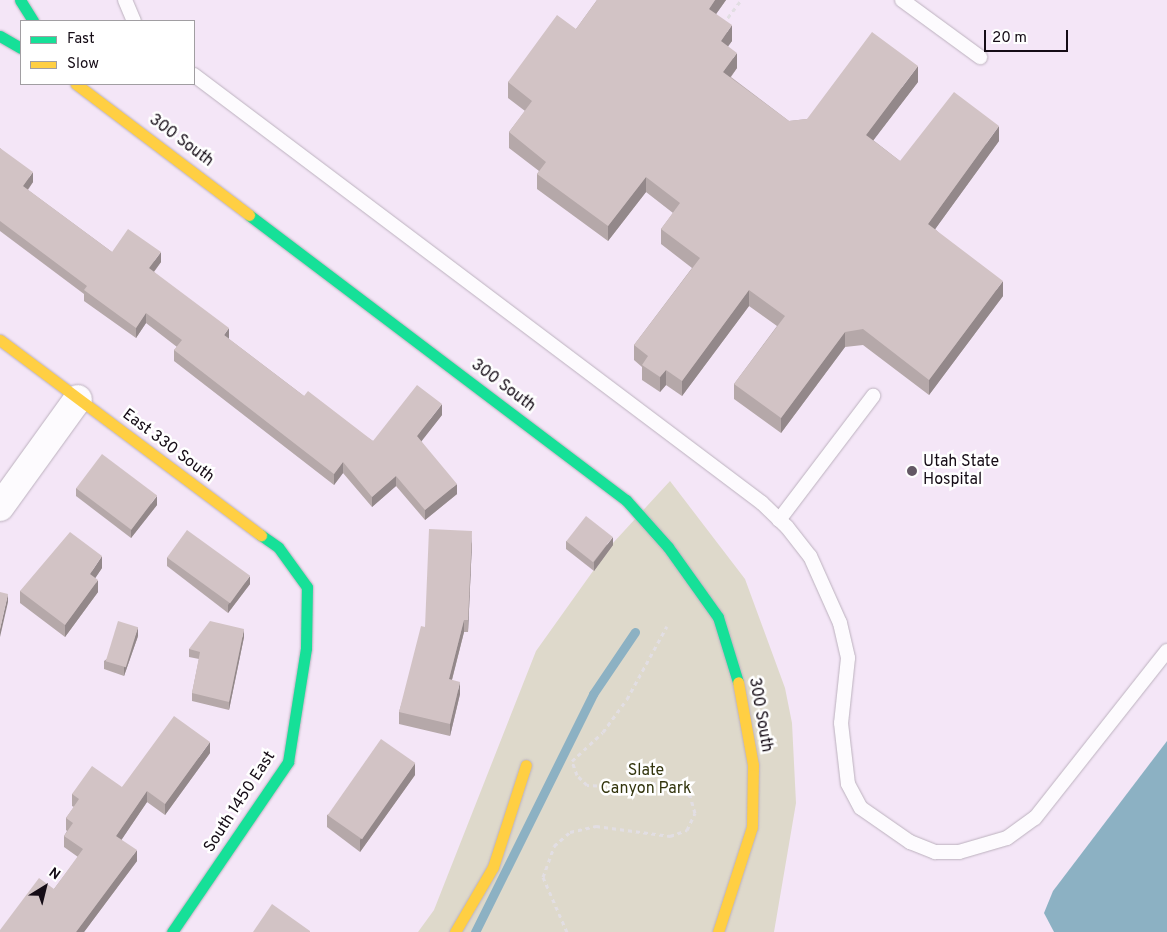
<!DOCTYPE html>
<html>
<head>
<meta charset="utf-8">
<style>
	body { margin:0 }
	#map { position:relative; width:1167px; height:932px; overflow:hidden; background:#f4e6f7; font-family:Overpass,sans-serif }
	div>[style] { position:absolute }
	[style*='--x'] { left:calc(var(--x)*1px); top:calc(var(--y)*1px); width:calc(var(--w)*1px); rotate:calc(var(--a)*1deg) }
	.green>* { inset:0; background:#ded9cb }
	.water>* { inset:0; background:#8cb1c3 }
	.stream>* { height:9px; margin:-4.5px; padding:0 4.5px; transform-origin:4.5px; border-radius:4.5px; background:#8cb1c3 }
	.path>* { height:3px; margin-top:-1.5px; transform-origin:0; background:repeating-linear-gradient(90deg,#e2dee3 0 4px,transparent 0 8px) }
	.roads { filter:drop-shadow(0 0 1px #bcb1be) drop-shadow(0 0 1px #bcb1be) }
	.lane>* { height:14px; margin:-7px; padding:0 7px; transform-origin:7px; border-radius:7px; background:#fdfbfe }
	.street>* { height:28px; margin:-14px; padding:0 14px; transform-origin:14px; border-radius:14px; background:#fdfbfe }
	.fast>* { height:11px; margin:-5.5px; padding:0 5.5px; transform-origin:5.5px; border-radius:5.5px; background:#16e098 }
	.slow>* { height:11px; margin:-5.5px; padding:0 5.5px; transform-origin:5.5px; border-radius:5.5px; background:#ffcf43 }
	.wall>* { inset:0; background:#b5a8a9 }
	.shaded-wall>* { inset:0; background:#93888a }
	.building>* { inset:0; background:#d2c3c5; transform-origin:0 0 }
	.dots>* { width:14px; height:14px; translate:-50% -50%; box-sizing:border-box; border:2px solid #fff; border-radius:50% }
	span { translate:-50% -50%; white-space:nowrap; text-align:center; line-height:1.15; -webkit-text-stroke:5px #fff; paint-order:stroke }
	.street-label { font-size:16px; color:#150c16 }
	.poi-label { font-size:16px; color:#150c16 }
	.left { translate:0 -50%; text-align:left }
	.park-label { font-size:16px; color:#33350d }
	.legend { position:absolute; left:20px; top:20px; width:175px; height:65px; box-sizing:border-box; background:#fff; border:1px solid #a19ea2; margin:0; padding:6px 9px; list-style:none; font-size:15px; color:#150c16 }
	.legend li { display:flex; align-items:center; gap:10px; height:25px }
	.legend b { width:25px; border:1px solid #a19ea2 }
	.north { position:absolute; left:20px; top:862px; width:50px; height:50px; -webkit-text-stroke:4px #fff; paint-order:stroke; rotate:36deg; font-size:14px; font-weight:700; line-height:20px; text-align:center; color:#150c16 }
	.north::after { content:''; display:block; margin:auto; width:18px; height:22px; background:#150c16; clip-path:polygon(50% 0,100% 100%,50% 72%,0 100%) }
	.scale { position:absolute; left:984px; top:30px; width:84px; height:22px; box-sizing:border-box; border:2px solid #150c16; border-top:0; padding-left:6px; font-size:15px; line-height:18px; white-space:nowrap; color:#150c16; -webkit-text-stroke:4px #fff; paint-order:stroke }
</style>
</head>
<body>
<div id="map">
	<div class="green">
		<div style="clip-path:polygon(670px 481px,745px 579px,785px 688px,792px 723px,796px 803px,774px 932px,418px 932px,434px 910px,536px 651px,613px 543px)"></div>
	</div>
	<div class="water">
		<div style="clip-path:polygon(1167px 741px,1167px 932px,1054px 932px,1044px 913px,1053px 891px)"></div>
	</div>
	<div class="stream">
		<div style="--x:475;--y:932;--w:266;--a:-63.6"></div>
		<div style="--x:593;--y:694;--w:75;--a:-55.9"></div>
	</div>
	<div class="path">
		<div style="--x:723;--y:24;--w:30;--a:-53"></div>
		<div style="--x:567;--y:932;--w:60;--a:-113.6"></div>
		<div style="--x:543;--y:877;--w:33;--a:-70"></div>
		<div style="--x:554;--y:846;--w:21;--a:-41"></div>
		<div style="--x:570;--y:832;--w:27;--a:-13"></div>
		<div style="--x:596;--y:826;--w:75;--a:7.7"></div>
		<div style="--x:670;--y:836;--w:18;--a:-19"></div>
		<div style="--x:687;--y:830;--w:19;--a:-65"></div>
		<div style="--x:695;--y:813;--w:18;--a:-106"></div>
		<div style="--x:690;--y:796;--w:23;--a:-140"></div>
		<div style="--x:672;--y:781;--w:43;--a:172.1"></div>
		<div style="--x:629;--y:787;--w:42;--a:-177.3"></div>
		<div style="--x:587;--y:785;--w:14;--a:-135"></div>
		<div style="--x:577;--y:775;--w:15;--a:-110"></div>
		<div style="--x:572;--y:761;--w:42;--a:-43.1"></div>
		<div style="--x:603;--y:732;--w:41;--a:-54"></div>
		<div style="--x:627;--y:699;--w:83;--a:-61.3"></div>
	</div>
	<div class="roads">
		<div class="lane">
			<div style="--x:125;--y:0;--w:23;--a:67"></div>
			<div style="--x:902;--y:0;--w:97;--a:36.2"></div>
			<div style="--x:194;--y:75;--w:711;--a:37"></div>
			<div style="--x:762;--y:503;--w:35;--a:44"></div>
			<div style="--x:787;--y:527;--w:37;--a:52"></div>
			<div style="--x:810;--y:556;--w:73;--a:65.9"></div>
			<div style="--x:840;--y:623;--w:36;--a:77"></div>
			<div style="--x:848;--y:658;--w:65;--a:96.1"></div>
			<div style="--x:841;--y:723;--w:61;--a:83.5"></div>
			<div style="--x:848;--y:784;--w:27;--a:62"></div>
			<div style="--x:861;--y:808;--w:60;--a:34.8"></div>
			<div style="--x:910;--y:842;--w:27;--a:22"></div>
			<div style="--x:935;--y:852;--w:24;--a:0"></div>
			<div style="--x:959;--y:852;--w:50;--a:-16.3"></div>
			<div style="--x:1007;--y:838;--w:34;--a:-36"></div>
			<div style="--x:1035;--y:818;--w:213;--a:-51.7"></div>
			<div style="--x:779;--y:520;--w:156;--a:-52.8"></div>
		</div>
		<div class="street">
			<div style="--x:0;--y:507;--w:133;--a:-54.2"></div>
		</div>
		<div class="fast">
			<div style="--x:20;--y:0;--w:25;--a:58"></div>
			<div style="--x:0;--y:36;--w:24;--a:30"></div>
			<div style="--x:249;--y:215;--w:473;--a:37.1"></div>
			<div style="--x:626;--y:500;--w:63;--a:48.2"></div>
			<div style="--x:668;--y:547;--w:86;--a:54.5"></div>
			<div style="--x:718;--y:617;--w:68;--a:72.9"></div>
			<div style="--x:172;--y:932;--w:206;--a:-55.7"></div>
			<div style="--x:288;--y:762;--w:115;--a:-81"></div>
			<div style="--x:306;--y:648;--w:61;--a:-89.1"></div>
			<div style="--x:307;--y:587;--w:49;--a:-125.9"></div>
			<div style="--x:278;--y:547;--w:21;--a:-145"></div>
		</div>
		<div class="slow">
			<div style="--x:76;--y:84;--w:217;--a:37.1"></div>
			<div style="--x:0;--y:340;--w:326;--a:36.8"></div>
			<div style="--x:455;--y:932;--w:75;--a:-59.7"></div>
			<div style="--x:493;--y:867;--w:107;--a:-72.1"></div>
			<div style="--x:718;--y:932;--w:110;--a:-72.1"></div>
			<div style="--x:752;--y:827;--w:62;--a:-89.1"></div>
			<div style="--x:753;--y:765;--w:84;--a:-100.2"></div>
		</div>
	</div>
	<div class="wall">
		<div style="clip-path:polygon(597px 0,726px 0,716px 14px,732px 41px,728px 46px,737px 68px,731px 77px,789px 121px,807px 119px,918px 82px,873px 140px,900px 161px,999px 141px,935px 229px,1003px 296px,929px 395px,863px 345px,845px 347px,781px 433px,734px 399px,734px 384px,777px 326px,749px 306px,682px 396px,666px 385px,660px 392px,642px 380px,642px 367px,634px 360px,634px 345px,692px 268px,661px 244px,661px 229px,673px 213px,646px 192px,608px 241px,537px 189px,537px 174px,539px 171px,509px 148px,509px 132px,525px 111px,508px 98px,508px 82px,576px 29px)"></div>
		<div style="clip-path:polygon(0 148px,33px 182px,28px 190px,112px 252px,161px 262px,154px 272px,229px 339px,304px 396px,373px 441px,442px 415px,421px 441px,457px 494px,425px 520px,396px 486px,372px 507px,343px 473px,334px 485px,174px 361px,174px 350px,177px 347px,146px 323px,136px 338px,84px 301px,84px 294px,0 231px)"></div>
		<div style="clip-path:polygon(76px 488px,157px 505px,131px 538px,76px 496px)"></div>
		<div style="clip-path:polygon(566px 541px,613px 545px,594px 571px,566px 549px)"></div>
		<div style="clip-path:polygon(472px 542px,468px 632px,464px 632px,452px 680px,460px 694px,450px 736px,399px 724px,399px 712px,425px 627px)"></div>
		<div style="clip-path:polygon(167px 557px,250px 584px,228px 613px,167px 566px)"></div>
		<div style="clip-path:polygon(102px 568px,95px 578px,98px 592px,65px 637px,20px 603px,20px 591px)"></div>
		<div style="clip-path:polygon(138px 636px,124px 676px,104px 669px,104px 661px)"></div>
		<div style="clip-path:polygon(244px 637px,229px 710px,192px 701px,192px 693px,199px 659px,189px 657px,189px 649px)"></div>
		<div style="clip-path:polygon(210px 753px,165px 815px,147px 802px,121px 840px,137px 861px,84px 932px,0 932px,54px 889px,78px 857px,64px 847px,64px 836px,67px 831px,66px 830px,66px 818px,74px 807px,72px 806px,72px 794px,122px 787px)"></div>
		<div style="clip-path:polygon(415px 775px,360px 852px,327px 827px,327px 815px)"></div>
	</div>
	<div class="shaded-wall">
		<div style="clip-path:polygon(715px 0,726px 0,709px 24px,709px 9px)"></div>
		<div style="clip-path:polygon(732px 25px,732px 41px,721px 56px,721px 41px)"></div>
		<div style="clip-path:polygon(737px 53px,737px 68px,723px 87px,723px 72px)"></div>
		<div style="clip-path:polygon(918px 66px,918px 82px,866px 150px,866px 135px)"></div>
		<div style="clip-path:polygon(999px 126px,999px 141px,928px 239px,928px 224px)"></div>
		<div style="clip-path:polygon(33px 172px,33px 182px,23px 196px,23px 186px)"></div>
		<div style="clip-path:polygon(646px 177px,646px 192px,608px 241px,608px 226px)"></div>
		<div style="clip-path:polygon(161px 252px,161px 262px,149px 278px,149px 268px)"></div>
		<div style="clip-path:polygon(1003px 281px,1003px 296px,929px 395px,929px 380px)"></div>
		<div style="clip-path:polygon(749px 290px,749px 306px,682px 396px,682px 381px)"></div>
		<div style="clip-path:polygon(146px 313px,146px 323px,136px 338px,136px 328px)"></div>
		<div style="clip-path:polygon(229px 328px,229px 339px,224px 335px)"></div>
		<div style="clip-path:polygon(845px 332px,845px 347px,781px 433px,781px 418px)"></div>
		<div style="clip-path:polygon(666px 370px,666px 385px,660px 392px,660px 377px)"></div>
		<div style="clip-path:polygon(442px 404px,442px 415px,417px 447px,417px 436px)"></div>
		<div style="clip-path:polygon(343px 462px,343px 473px,334px 485px,334px 474px)"></div>
		<div style="clip-path:polygon(396px 476px,396px 486px,372px 507px,372px 497px)"></div>
		<div style="clip-path:polygon(457px 484px,457px 494px,425px 520px,425px 510px)"></div>
		<div style="clip-path:polygon(157px 496px,157px 505px,131px 538px,131px 530px)"></div>
		<div style="clip-path:polygon(472px 531px,472px 542px,468px 632px,468px 620px)"></div>
		<div style="clip-path:polygon(613px 537px,613px 545px,594px 571px,594px 562px)"></div>
		<div style="clip-path:polygon(102px 556px,102px 568px,90px 586px,90px 574px)"></div>
		<div style="clip-path:polygon(250px 576px,250px 584px,228px 613px,228px 605px)"></div>
		<div style="clip-path:polygon(98px 580px,98px 592px,65px 637px,65px 625px)"></div>
		<div style="clip-path:polygon(8px 594px,8px 602px,0 637px,0 629px)"></div>
		<div style="clip-path:polygon(464px 620px,464px 632px,449px 691px,449px 679px)"></div>
		<div style="clip-path:polygon(138px 627px,138px 636px,124px 676px,124px 668px)"></div>
		<div style="clip-path:polygon(244px 629px,244px 637px,229px 710px,229px 702px)"></div>
		<div style="clip-path:polygon(460px 682px,460px 694px,450px 736px,450px 724px)"></div>
		<div style="clip-path:polygon(210px 742px,210px 753px,165px 815px,165px 804px)"></div>
		<div style="clip-path:polygon(415px 763px,415px 775px,360px 852px,360px 840px)"></div>
		<div style="clip-path:polygon(147px 791px,147px 802px,116px 848px,116px 836px)"></div>
		<div style="clip-path:polygon(137px 850px,137px 861px,84px 932px,76px 932px)"></div>
	</div>
	<div class="building">
		<div style="clip-path:polygon(597px 0,715px 0,709px 9px,732px 25px,721px 41px,737px 53px,723px 72px,789px 121px,807px 119px,872px 32px,918px 66px,866px 135px,900px 161px,954px 92px,999px 126px,928px 224px,1003px 281px,929px 380px,863px 329px,845px 332px,781px 418px,734px 384px,785px 316px,749px 290px,682px 381px,666px 370px,660px 377px,642px 365px,648px 356px,634px 345px,700px 258px,661px 229px,680px 203px,646px 177px,608px 226px,537px 174px,546px 162px,509px 132px,532px 101px,508px 82px,557px 15px,576px 29px)"></div>
		<div style="clip-path:polygon(0 148px,33px 172px,23px 186px,112px 252px,128px 229px,161px 252px,149px 268px,229px 328px,224px 335px,304px 396px,308px 391px,373px 441px,417px 385px,442px 404px,417px 436px,457px 484px,425px 510px,396px 476px,372px 497px,343px 462px,334px 474px,174px 350px,182px 340px,146px 313px,136px 328px,84px 290px,87px 286px,0 221px)"></div>
		<div style="left:102px;top:454px;width:69px;height:43px;rotate:37deg"></div>
		<div style="left:586px;top:516px;width:34px;height:32px;rotate:38deg"></div>
		<div style="clip-path:polygon(429px 529px,472px 531px,468px 620px,464px 620px,449px 679px,460px 682px,450px 724px,399px 712px,421px 626px,425px 627px)"></div>
		<div style="left:187px;top:530px;width:78px;height:34px;rotate:36deg"></div>
		<div style="clip-path:polygon(70px 532px,102px 556px,90px 574px,98px 580px,65px 625px,20px 591px)"></div>
		<div style="clip-path:polygon(0 592px,8px 594px,0 629px)"></div>
		<div style="left:118px;top:621px;width:21px;height:42px;rotate:17deg"></div>
		<div style="clip-path:polygon(210px 621px,244px 629px,229px 702px,192px 693px,200px 652px,189px 649px)"></div>
		<div style="clip-path:polygon(174px 716px,210px 742px,165px 804px,147px 791px,116px 836px,137px 850px,76px 932px,0 932px,0 930px,39px 878px,54px 889px,83px 849px,64px 836px,73px 823px,66px 818px,79px 799px,72px 794px,92px 766px,122px 787px)"></div>
		<div style="left:381px;top:739px;width:42px;height:93px;rotate:35deg"></div>
		<div style="clip-path:polygon(272px 904px,310px 931px,310px 932px,253px 932px)"></div>
	</div>
	<div class="dots">
		<div style="left:912px;top:471px;background:#635865"></div>
	</div>
	<div class="street-label">
		<span style="left:181px;top:141px;rotate:37deg">300 South</span>
		<span style="left:503px;top:386px;rotate:37deg">300 South</span>
		<span style="left:168px;top:446px;rotate:37deg">East 330 South</span>
		<span style="left:760px;top:715px;rotate:80deg">300 South</span>
		<span style="left:240px;top:802px;rotate:-57deg">South 1450 East</span>
	</div>
	<div class="poi-label">
		<span class="left" style="left:923px;top:471px">Utah State<br>Hospital</span>
	</div>
	<div class="park-label">
		<span style="left:646px;top:780px">Slate<br>Canyon Park</span>
	</div>
	<ul class="legend">
	<li><b style="height:6px;background:#16e098"></b>Fast</li>
	<li><b style="height:6px;background:#ffcf43"></b>Slow</li>
	</ul>
	<div class="north">N</div>
	<div class="scale">20 m</div>
</div>
</body>
</html>
